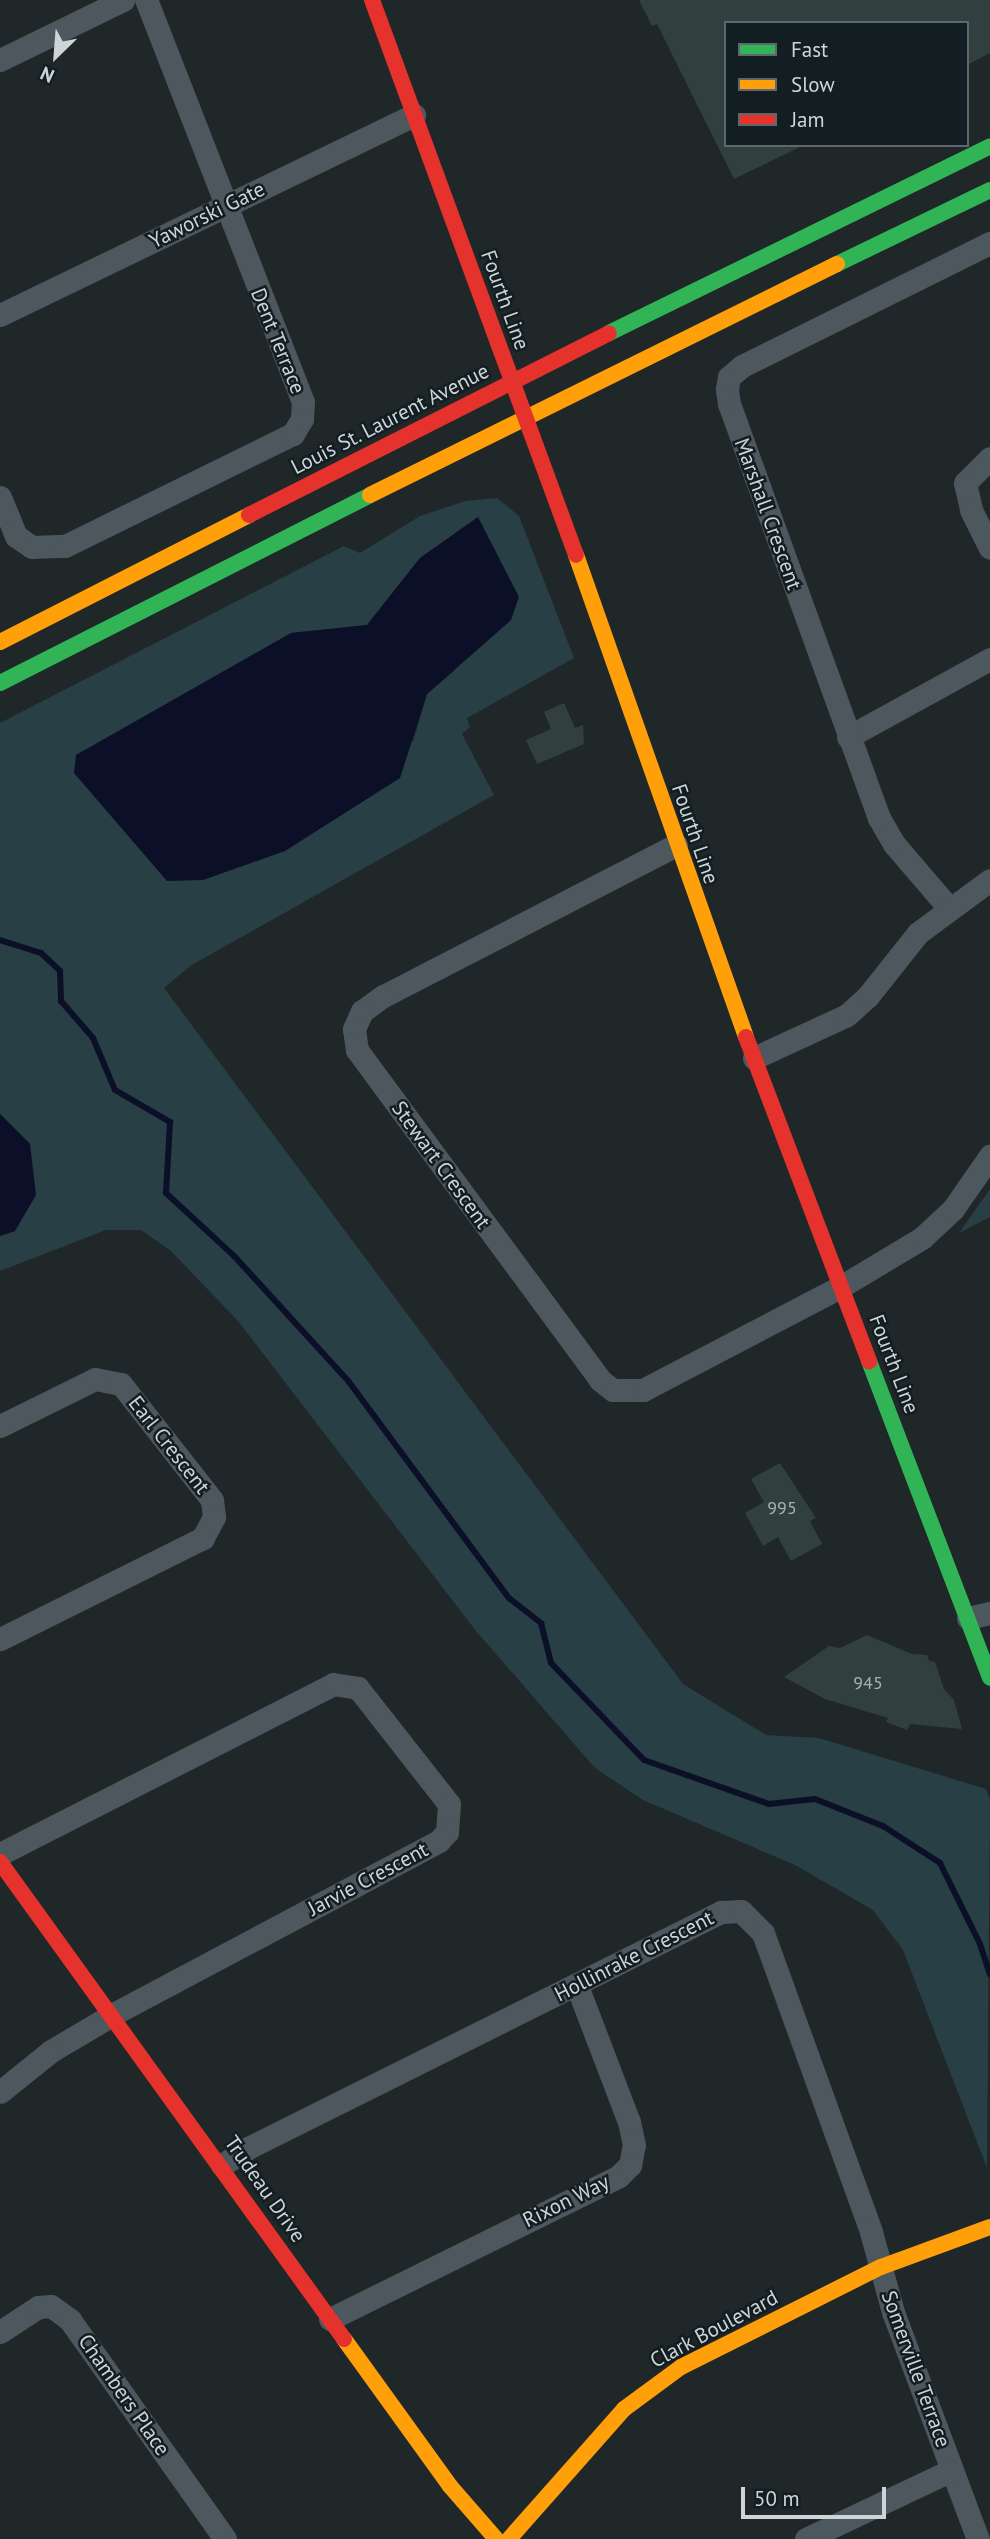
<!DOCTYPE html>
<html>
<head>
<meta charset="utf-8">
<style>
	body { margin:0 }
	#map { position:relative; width:990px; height:2539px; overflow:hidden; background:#202728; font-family:"PT Sans",sans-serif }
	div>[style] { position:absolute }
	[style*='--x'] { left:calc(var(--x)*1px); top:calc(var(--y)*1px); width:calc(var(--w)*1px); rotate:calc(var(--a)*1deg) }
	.green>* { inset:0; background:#283f46 }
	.water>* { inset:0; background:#0b0f28 }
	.stream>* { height:6px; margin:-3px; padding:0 3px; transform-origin:3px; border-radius:3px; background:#0b0f28 }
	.building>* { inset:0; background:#313f3f }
	.street>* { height:23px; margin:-11.5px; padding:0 11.5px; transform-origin:11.5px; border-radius:11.5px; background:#4d575e }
	.fast>* { height:16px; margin:-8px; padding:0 8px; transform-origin:8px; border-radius:8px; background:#30b455 }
	.slow>* { height:16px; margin:-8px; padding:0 8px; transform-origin:8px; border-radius:8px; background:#ff9f0a }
	.jam>* { height:16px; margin:-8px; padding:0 8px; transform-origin:8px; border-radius:8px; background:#e5322d }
	span { translate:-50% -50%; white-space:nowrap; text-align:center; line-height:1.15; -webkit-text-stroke:5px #131e22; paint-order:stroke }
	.number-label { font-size:18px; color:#a7b0b2 }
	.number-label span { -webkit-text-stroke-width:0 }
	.street-label { font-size:21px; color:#ced5d8 }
	.legend { position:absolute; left:724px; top:21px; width:245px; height:126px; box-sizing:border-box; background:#131e22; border:2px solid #5e676b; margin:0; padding:9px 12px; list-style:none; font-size:21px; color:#ced5d8 }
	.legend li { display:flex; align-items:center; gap:14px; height:35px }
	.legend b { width:35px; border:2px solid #5e676b }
	.north { position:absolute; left:21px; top:21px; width:70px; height:70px; -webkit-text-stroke:5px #131e22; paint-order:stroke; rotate:205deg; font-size:19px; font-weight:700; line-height:28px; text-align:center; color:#ced5d8 }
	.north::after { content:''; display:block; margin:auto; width:24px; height:32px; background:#ced5d8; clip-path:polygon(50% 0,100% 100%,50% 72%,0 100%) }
	.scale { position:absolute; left:741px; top:2487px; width:145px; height:32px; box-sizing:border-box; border:4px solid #ced5d8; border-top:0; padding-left:9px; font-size:21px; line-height:24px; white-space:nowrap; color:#ced5d8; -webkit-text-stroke:5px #131e22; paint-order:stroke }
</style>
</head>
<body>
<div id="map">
	<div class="green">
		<div style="clip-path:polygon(evenodd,497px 498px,519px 516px,574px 658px,467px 718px,470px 727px,462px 734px,494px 795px,190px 966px,164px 988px,683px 1684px,766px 1735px,819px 1738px,986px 1789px,990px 1800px,987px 2168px,903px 1950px,873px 1910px,795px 1865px,643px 1800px,595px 1768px,476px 1631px,238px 1321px,171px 1251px,141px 1230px,106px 1230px,0 1271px,0 1236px,15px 1231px,30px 1144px,0 1114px,0 723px,344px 546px,360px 553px,420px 516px,466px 501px,497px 498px,478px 517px,454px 671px,427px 694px,413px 742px,291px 633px,367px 625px,420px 558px,478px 517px)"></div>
		<div style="clip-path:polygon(990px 1189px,990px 1217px,959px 1233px)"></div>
	</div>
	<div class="water">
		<div style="clip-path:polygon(478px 517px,519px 597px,511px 620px,427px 694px,400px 778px,285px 851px,203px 880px,167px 881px,74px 773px,76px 755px,291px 633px,367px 625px,420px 558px)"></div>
		<div style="clip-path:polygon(0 1114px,30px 1144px,36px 1195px,15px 1231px,0 1236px)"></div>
	</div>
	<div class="stream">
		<div style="--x:0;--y:940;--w:43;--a:17.6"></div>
		<div style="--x:41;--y:953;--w:26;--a:43"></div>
		<div style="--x:60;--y:971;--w:30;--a:88"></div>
		<div style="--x:61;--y:1001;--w:49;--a:49.1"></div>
		<div style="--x:93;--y:1038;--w:56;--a:67.1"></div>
		<div style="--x:115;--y:1090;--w:64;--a:30.2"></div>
		<div style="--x:170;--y:1122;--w:71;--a:93.2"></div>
		<div style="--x:166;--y:1193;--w:94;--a:42.8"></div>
		<div style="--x:235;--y:1257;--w:169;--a:47.6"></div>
		<div style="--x:349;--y:1382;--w:269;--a:53.5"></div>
		<div style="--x:509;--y:1598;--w:41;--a:38"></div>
		<div style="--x:541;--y:1623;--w:41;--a:76"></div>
		<div style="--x:551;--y:1663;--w:134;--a:46.2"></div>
		<div style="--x:644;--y:1760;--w:133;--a:19.4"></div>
		<div style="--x:769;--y:1804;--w:46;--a:-6.2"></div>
		<div style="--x:815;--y:1799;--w:73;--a:21.7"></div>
		<div style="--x:883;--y:1826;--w:68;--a:33"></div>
		<div style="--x:940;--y:1863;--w:90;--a:63.7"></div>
		<div style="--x:980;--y:1944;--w:32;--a:72"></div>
	</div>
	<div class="building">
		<div style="clip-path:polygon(639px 0,990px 0,990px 53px,967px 65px,967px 23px,726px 23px,726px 145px,804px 145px,734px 179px,657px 24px,652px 26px)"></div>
		<div style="clip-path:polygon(564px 703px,575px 728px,583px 725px,584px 744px,537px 764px,526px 740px,551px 729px,544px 712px)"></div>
		<div style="clip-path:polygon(780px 1463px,816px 1518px,810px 1521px,822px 1544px,791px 1561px,778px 1537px,763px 1546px,745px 1513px,764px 1502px,751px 1479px)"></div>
		<div style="clip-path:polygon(867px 1635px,912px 1654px,927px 1655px,929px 1661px,935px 1662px,944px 1689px,954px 1700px,962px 1729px,910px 1724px,907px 1730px,886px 1722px,888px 1718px,825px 1699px,784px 1677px,829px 1646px,840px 1648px)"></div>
	</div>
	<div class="street">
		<div style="--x:0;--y:60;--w:137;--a:-26"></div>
		<div style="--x:0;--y:315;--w:460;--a:-25.8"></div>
		<div style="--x:990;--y:458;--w:35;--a:135"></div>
		<div style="--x:965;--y:483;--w:28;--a:77"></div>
		<div style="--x:971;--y:510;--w:42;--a:63.4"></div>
		<div style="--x:0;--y:497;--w:42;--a:67.7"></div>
		<div style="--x:16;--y:536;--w:19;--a:35"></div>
		<div style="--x:32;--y:547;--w:33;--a:-2"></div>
		<div style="--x:65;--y:546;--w:254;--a:-26.2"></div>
		<div style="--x:293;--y:434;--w:17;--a:-59"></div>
		<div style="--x:302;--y:419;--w:17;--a:-87"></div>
		<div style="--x:303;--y:402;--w:432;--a:-111.3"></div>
		<div style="--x:848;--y:737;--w:162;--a:-28.8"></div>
		<div style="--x:676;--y:845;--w:330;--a:152.7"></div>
		<div style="--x:383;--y:996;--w:26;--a:144"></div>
		<div style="--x:362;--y:1011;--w:20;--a:114"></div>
		<div style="--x:354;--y:1029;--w:21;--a:82"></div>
		<div style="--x:357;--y:1050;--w:410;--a:53.6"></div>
		<div style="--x:600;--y:1380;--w:16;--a:38"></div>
		<div style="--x:613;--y:1390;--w:30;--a:0"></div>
		<div style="--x:643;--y:1390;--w:225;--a:-27.6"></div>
		<div style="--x:842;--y:1286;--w:93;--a:-31"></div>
		<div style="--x:922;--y:1238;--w:42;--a:-43.1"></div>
		<div style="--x:953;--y:1209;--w:65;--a:-55.1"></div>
		<div style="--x:948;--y:907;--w:83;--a:-130.6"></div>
		<div style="--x:894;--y:844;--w:30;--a:-120"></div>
		<div style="--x:879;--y:818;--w:440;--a:-109.9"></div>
		<div style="--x:729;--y:404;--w:15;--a:-98"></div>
		<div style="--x:727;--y:389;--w:12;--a:-81"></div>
		<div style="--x:729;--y:377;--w:17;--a:-40"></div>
		<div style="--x:742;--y:366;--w:277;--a:-26.4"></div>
		<div style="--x:754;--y:1058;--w:102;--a:-24.8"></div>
		<div style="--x:847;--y:1015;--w:28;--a:-42"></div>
		<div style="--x:868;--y:996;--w:80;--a:-51.6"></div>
		<div style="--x:918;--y:933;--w:89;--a:-36.4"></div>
		<div style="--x:0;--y:1426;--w:106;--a:-26.3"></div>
		<div style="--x:95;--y:1379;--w:26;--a:11"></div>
		<div style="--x:121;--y:1384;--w:147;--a:51.9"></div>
		<div style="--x:212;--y:1500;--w:17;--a:83"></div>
		<div style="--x:214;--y:1517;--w:24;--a:118"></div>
		<div style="--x:203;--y:1538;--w:227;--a:153.5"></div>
		<div style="--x:968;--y:1618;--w:23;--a:-13"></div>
		<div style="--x:0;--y:1854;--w:374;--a:-27"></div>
		<div style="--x:333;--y:1684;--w:25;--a:9"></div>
		<div style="--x:358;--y:1688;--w:147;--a:51.9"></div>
		<div style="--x:449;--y:1804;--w:28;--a:94"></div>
		<div style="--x:447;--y:1832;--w:12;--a:132"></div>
		<div style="--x:439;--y:1841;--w:370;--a:152"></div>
		<div style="--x:112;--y:2015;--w:71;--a:149.5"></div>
		<div style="--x:51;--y:2051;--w:65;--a:141.2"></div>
		<div style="--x:222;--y:2165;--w:31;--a:-33"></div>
		<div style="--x:248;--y:2148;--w:529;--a:-26.52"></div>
		<div style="--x:721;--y:1912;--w:20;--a:-3"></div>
		<div style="--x:741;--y:1911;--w:31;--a:45"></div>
		<div style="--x:763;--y:1933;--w:318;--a:70.1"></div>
		<div style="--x:871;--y:2232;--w:83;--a:74.6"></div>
		<div style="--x:893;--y:2312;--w:242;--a:69.5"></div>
		<div style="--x:330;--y:2319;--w:322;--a:-26.3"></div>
		<div style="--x:619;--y:2176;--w:16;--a:-45"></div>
		<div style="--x:630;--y:2165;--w:20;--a:-79"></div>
		<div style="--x:634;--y:2145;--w:24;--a:-102"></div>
		<div style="--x:629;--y:2122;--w:146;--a:-110.9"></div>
		<div style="--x:0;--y:2332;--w:45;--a:-33.3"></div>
		<div style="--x:38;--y:2307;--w:13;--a:-4"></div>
		<div style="--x:51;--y:2306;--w:24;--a:36"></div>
		<div style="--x:70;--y:2320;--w:268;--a:54.7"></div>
		<div style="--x:806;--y:2539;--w:161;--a:-25.3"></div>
	</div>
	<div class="fast">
		<div style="--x:837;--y:264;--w:170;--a:-25.8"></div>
		<div style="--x:609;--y:333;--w:424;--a:-26.1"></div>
		<div style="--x:0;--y:683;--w:415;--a:-26.9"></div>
		<div style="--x:869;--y:1361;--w:339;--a:69.1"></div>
	</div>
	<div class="slow">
		<div style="--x:370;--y:495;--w:521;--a:-26.32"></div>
		<div style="--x:576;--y:555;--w:511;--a:70.57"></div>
		<div style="--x:0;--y:642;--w:280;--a:-27"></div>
		<div style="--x:344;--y:2339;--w:181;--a:54.2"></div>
		<div style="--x:450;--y:2486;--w:70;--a:49"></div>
		<div style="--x:509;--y:2539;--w:174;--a:-48.5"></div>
		<div style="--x:624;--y:2409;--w:71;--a:-36.4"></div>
		<div style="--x:681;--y:2367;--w:224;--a:-26.6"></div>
		<div style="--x:881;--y:2267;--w:116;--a:-20.2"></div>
	</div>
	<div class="jam">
		<div style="--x:372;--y:0;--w:591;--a:69.82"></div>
		<div style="--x:249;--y:515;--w:403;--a:-26.8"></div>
		<div style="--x:746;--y:1037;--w:347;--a:69.2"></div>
		<div style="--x:0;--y:1862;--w:588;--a:54.2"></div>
	</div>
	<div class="number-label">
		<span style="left:782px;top:1508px">995</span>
		<span style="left:868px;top:1683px">945</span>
	</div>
	<div class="street-label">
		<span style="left:207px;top:215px;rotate:-26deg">Yaworski Gate</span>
		<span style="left:505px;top:300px;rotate:70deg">Fourth Line</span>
		<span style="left:278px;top:341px;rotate:68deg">Dent Terrace</span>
		<span style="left:390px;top:419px;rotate:-27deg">Louis St. Laurent Avenue</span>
		<span style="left:768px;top:514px;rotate:70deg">Marshall Crescent</span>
		<span style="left:695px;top:834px;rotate:71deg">Fourth Line</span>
		<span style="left:441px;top:1165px;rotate:54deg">Stewart Crescent</span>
		<span style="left:894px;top:1364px;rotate:69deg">Fourth Line</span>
		<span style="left:169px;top:1445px;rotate:52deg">Earl Crescent</span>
		<span style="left:368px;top:1879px;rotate:-28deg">Jarvie Crescent</span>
		<span style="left:634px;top:1956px;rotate:-27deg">Hollinrake Crescent</span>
		<span style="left:265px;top:2189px;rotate:55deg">Trudeau Drive</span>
		<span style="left:566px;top:2201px;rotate:-26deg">Rixon Way</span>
		<span style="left:714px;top:2329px;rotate:-28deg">Clark Boulevard</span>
		<span style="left:916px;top:2369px;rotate:70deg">Somerville Terrace</span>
		<span style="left:124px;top:2395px;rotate:55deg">Chambers Place</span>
	</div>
	<ul class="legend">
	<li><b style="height:9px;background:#30b455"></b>Fast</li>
	<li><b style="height:9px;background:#ff9f0a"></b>Slow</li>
	<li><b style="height:9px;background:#e5322d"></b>Jam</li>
	</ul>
	<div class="north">N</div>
	<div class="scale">50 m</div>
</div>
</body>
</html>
